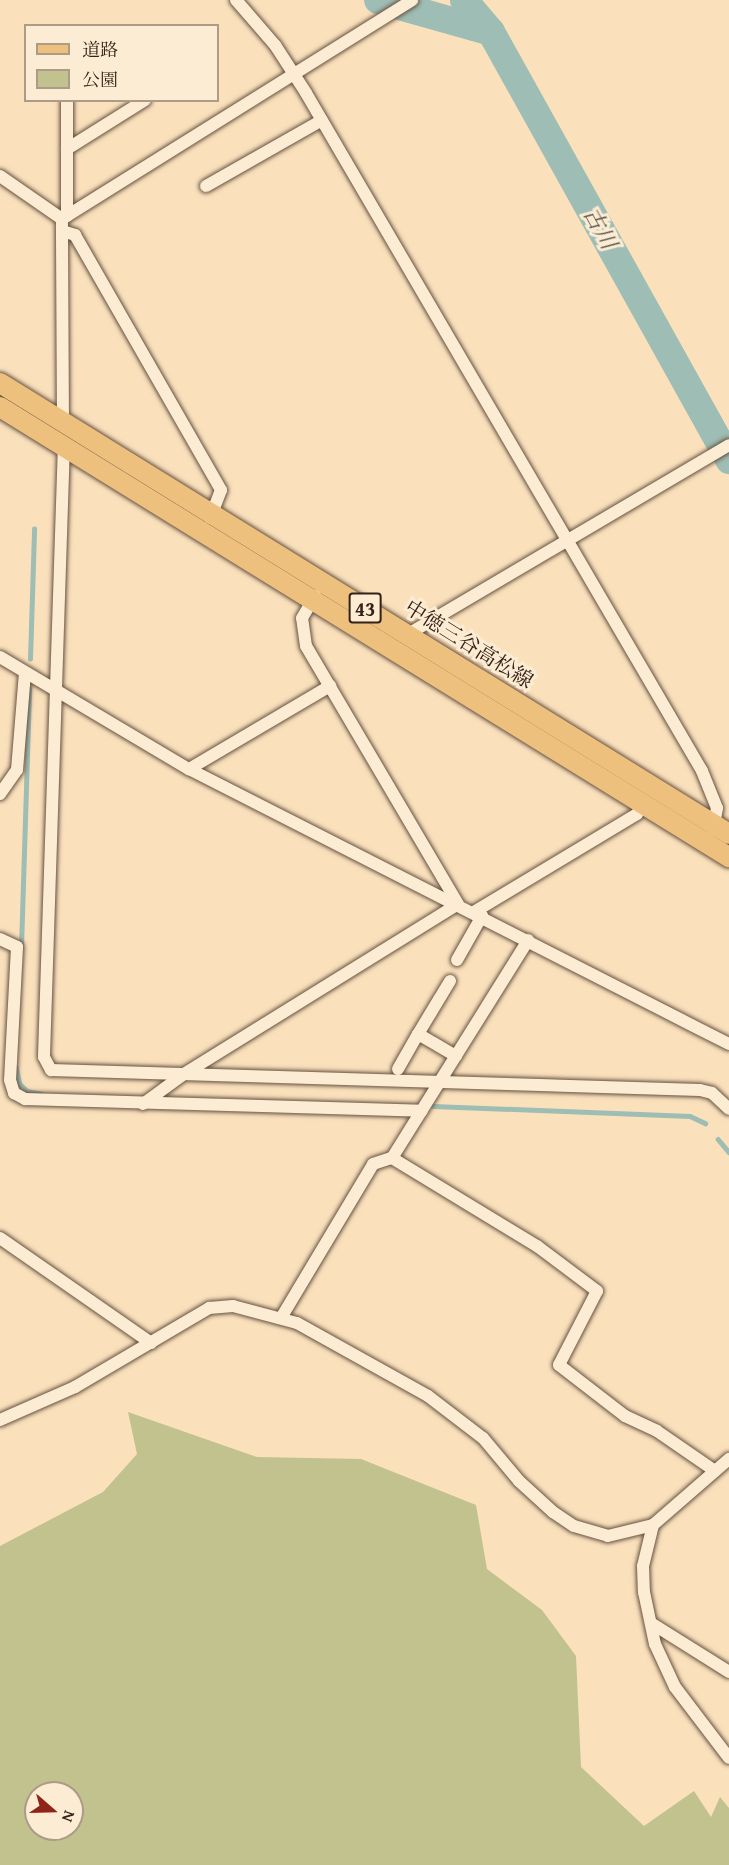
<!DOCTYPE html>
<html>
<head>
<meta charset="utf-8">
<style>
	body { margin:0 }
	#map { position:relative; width:729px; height:1865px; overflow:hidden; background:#fae1bc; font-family:"Gentium Book Plus","Noto Serif JP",serif }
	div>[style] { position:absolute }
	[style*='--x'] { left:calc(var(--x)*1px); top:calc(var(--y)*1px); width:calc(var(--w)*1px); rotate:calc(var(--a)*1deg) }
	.green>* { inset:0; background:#c1c28e }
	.stream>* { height:4.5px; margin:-2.25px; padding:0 2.25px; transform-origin:2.25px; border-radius:2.25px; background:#9ebdb4 }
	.river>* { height:28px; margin:-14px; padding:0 14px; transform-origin:14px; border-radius:14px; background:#9ebdb4 }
	.roads { filter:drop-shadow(0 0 2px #665141) drop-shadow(0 0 2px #665141) }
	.minor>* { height:12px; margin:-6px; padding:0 6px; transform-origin:6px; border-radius:6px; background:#fcecd3 }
	.primary>* { height:20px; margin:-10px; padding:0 10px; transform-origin:10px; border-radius:10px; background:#edc07e }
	span { translate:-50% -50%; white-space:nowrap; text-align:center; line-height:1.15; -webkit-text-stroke:6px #fcecd3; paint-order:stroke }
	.shield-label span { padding:2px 4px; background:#fcecd3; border:2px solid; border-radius:4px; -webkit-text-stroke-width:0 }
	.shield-label { font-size:20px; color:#342118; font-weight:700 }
	.street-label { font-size:21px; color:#342118 }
	.water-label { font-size:22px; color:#545047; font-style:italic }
	.legend { position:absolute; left:24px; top:24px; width:195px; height:78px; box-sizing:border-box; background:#fcecd3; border:2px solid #ac9b88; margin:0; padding:8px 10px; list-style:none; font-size:18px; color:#342118 }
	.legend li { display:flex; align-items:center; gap:12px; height:30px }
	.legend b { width:30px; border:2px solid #ac9b88 }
	.north { position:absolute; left:24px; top:1781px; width:60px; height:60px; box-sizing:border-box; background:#fcecd3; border:2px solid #ac9b88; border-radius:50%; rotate:110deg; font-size:16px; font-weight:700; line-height:24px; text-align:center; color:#342118 }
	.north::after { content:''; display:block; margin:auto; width:21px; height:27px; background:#8f2418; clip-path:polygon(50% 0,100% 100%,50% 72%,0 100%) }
</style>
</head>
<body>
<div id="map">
	<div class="green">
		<div style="clip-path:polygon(evenodd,128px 1412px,257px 1457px,361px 1459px,476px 1505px,487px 1569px,542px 1610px,576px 1656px,581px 1767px,644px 1826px,694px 1791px,711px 1817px,720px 1797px,729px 1808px,729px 1865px,0 1865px,0 1546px,103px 1492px,137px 1454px,128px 1412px,36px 1793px,72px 1793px,72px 1829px,36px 1829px,36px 1793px)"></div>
	</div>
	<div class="stream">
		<div style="--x:30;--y:659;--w:130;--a:-88.2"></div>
		<div style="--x:21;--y:947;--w:258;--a:-88.2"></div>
		<div style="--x:16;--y:1067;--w:17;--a:77"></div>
		<div style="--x:20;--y:1084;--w:10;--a:45"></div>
		<div style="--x:27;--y:1091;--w:15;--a:11"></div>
		<div style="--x:433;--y:1106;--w:257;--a:2.2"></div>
		<div style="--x:690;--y:1116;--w:17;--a:25"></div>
		<div style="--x:718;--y:1139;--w:17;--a:50"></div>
	</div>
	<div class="river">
		<div style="--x:378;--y:0;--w:117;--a:15.8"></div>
		<div style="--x:464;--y:0;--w:42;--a:49.8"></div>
		<div style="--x:491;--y:32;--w:490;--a:60.9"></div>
	</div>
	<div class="roads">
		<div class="minor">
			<div style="--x:236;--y:0;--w:60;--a:49.1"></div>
			<div style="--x:275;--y:45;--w:57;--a:57.1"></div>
			<div style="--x:306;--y:93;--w:785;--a:59.71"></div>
			<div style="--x:702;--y:771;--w:40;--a:68"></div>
			<div style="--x:717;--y:808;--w:22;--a:100"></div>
			<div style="--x:67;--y:149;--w:92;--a:-32.1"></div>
			<div style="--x:0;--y:176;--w:75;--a:34.7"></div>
			<div style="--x:206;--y:186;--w:133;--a:-29.6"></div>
			<div style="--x:67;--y:216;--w:115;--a:-90"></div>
			<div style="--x:62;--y:231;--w:14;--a:17"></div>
			<div style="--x:75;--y:235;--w:294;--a:60.2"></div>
			<div style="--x:221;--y:490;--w:30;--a:111"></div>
			<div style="--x:63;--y:426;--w:207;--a:-90.3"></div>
			<div style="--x:62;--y:219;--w:413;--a:-32"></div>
			<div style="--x:64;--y:443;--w:614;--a:91.87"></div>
			<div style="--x:44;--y:1057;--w:15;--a:62"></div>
			<div style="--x:51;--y:1070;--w:649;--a:1.77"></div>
			<div style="--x:700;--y:1090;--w:12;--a:14"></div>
			<div style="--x:712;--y:1093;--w:23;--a:43"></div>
			<div style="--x:405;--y:636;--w:376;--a:-30.5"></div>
			<div style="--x:0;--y:657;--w:220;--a:30.7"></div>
			<div style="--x:189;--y:769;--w:606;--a:26.99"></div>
			<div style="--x:189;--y:769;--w:164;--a:-30.5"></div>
			<div style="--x:0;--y:794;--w:29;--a:-55"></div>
			<div style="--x:17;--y:770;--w:98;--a:-85.3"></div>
			<div style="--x:474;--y:912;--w:190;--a:-31"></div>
			<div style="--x:637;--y:814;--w:12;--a:-59"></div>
			<div style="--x:0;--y:939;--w:19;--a:25"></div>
			<div style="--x:17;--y:947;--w:133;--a:93"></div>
			<div style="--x:10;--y:1080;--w:14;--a:73"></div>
			<div style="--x:14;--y:1093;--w:13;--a:29"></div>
			<div style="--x:25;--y:1099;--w:397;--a:1.7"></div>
			<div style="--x:457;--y:960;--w:51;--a:-60.4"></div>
			<div style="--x:450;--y:981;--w:62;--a:121.1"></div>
			<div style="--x:418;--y:1034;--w:44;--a:30.1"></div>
			<div style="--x:398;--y:1069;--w:40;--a:-60.3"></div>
			<div style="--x:143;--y:1104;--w:51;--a:-36.2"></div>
			<div style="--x:184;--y:1074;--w:322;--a:-31.8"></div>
			<div style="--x:458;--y:904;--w:299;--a:-120.5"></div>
			<div style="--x:306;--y:646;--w:28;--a:-98"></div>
			<div style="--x:302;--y:618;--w:26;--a:-59"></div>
			<div style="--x:392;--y:1158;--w:170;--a:31.3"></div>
			<div style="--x:537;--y:1246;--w:75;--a:36.9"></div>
			<div style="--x:597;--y:1291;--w:83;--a:117.2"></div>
			<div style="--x:559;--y:1365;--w:83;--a:37.7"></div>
			<div style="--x:625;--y:1416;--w:35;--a:25"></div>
			<div style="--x:657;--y:1431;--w:70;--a:34.6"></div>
			<div style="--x:0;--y:1238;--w:184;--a:34.8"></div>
			<div style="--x:281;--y:1318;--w:179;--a:-59.1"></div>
			<div style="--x:373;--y:1164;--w:20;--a:-18"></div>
			<div style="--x:392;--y:1158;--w:257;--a:-58"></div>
			<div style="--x:0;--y:1420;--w:82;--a:-23.7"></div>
			<div style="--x:75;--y:1387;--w:156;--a:-30.5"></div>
			<div style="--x:209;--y:1308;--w:24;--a:-5"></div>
			<div style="--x:233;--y:1306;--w:66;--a:14.9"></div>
			<div style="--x:297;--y:1323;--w:150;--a:29.1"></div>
			<div style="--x:428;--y:1396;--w:69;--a:37.4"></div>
			<div style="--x:483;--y:1438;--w:56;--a:50.1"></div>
			<div style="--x:519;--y:1481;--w:46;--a:42.4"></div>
			<div style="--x:553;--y:1512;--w:25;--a:34"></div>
			<div style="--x:574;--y:1526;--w:35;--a:16"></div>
			<div style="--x:608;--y:1536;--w:46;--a:-13.7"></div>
			<div style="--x:653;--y:1525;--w:101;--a:-41"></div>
			<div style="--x:653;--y:1525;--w:42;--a:103.7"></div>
			<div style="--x:643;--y:1566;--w:26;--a:88"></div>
			<div style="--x:644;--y:1592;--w:53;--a:78.1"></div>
			<div style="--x:655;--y:1644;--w:47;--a:65.1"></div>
			<div style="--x:675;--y:1687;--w:89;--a:52.7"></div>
			<div style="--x:651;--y:1623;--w:92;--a:32.1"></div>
		</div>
		<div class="primary">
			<div style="--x:0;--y:383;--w:857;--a:31.74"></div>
			<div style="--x:0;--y:407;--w:857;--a:31.69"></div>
		</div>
	</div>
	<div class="shield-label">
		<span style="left:365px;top:608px">43</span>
	</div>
	<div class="street-label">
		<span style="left:469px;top:644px;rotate:32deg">中徳三谷高松線</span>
	</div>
	<div class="water-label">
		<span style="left:600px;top:228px;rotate:61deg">古川</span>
	</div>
	<ul class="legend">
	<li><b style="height:8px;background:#edc07e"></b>道路</li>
	<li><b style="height:16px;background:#c1c28e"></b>公園</li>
	</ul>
	<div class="north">N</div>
</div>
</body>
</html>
